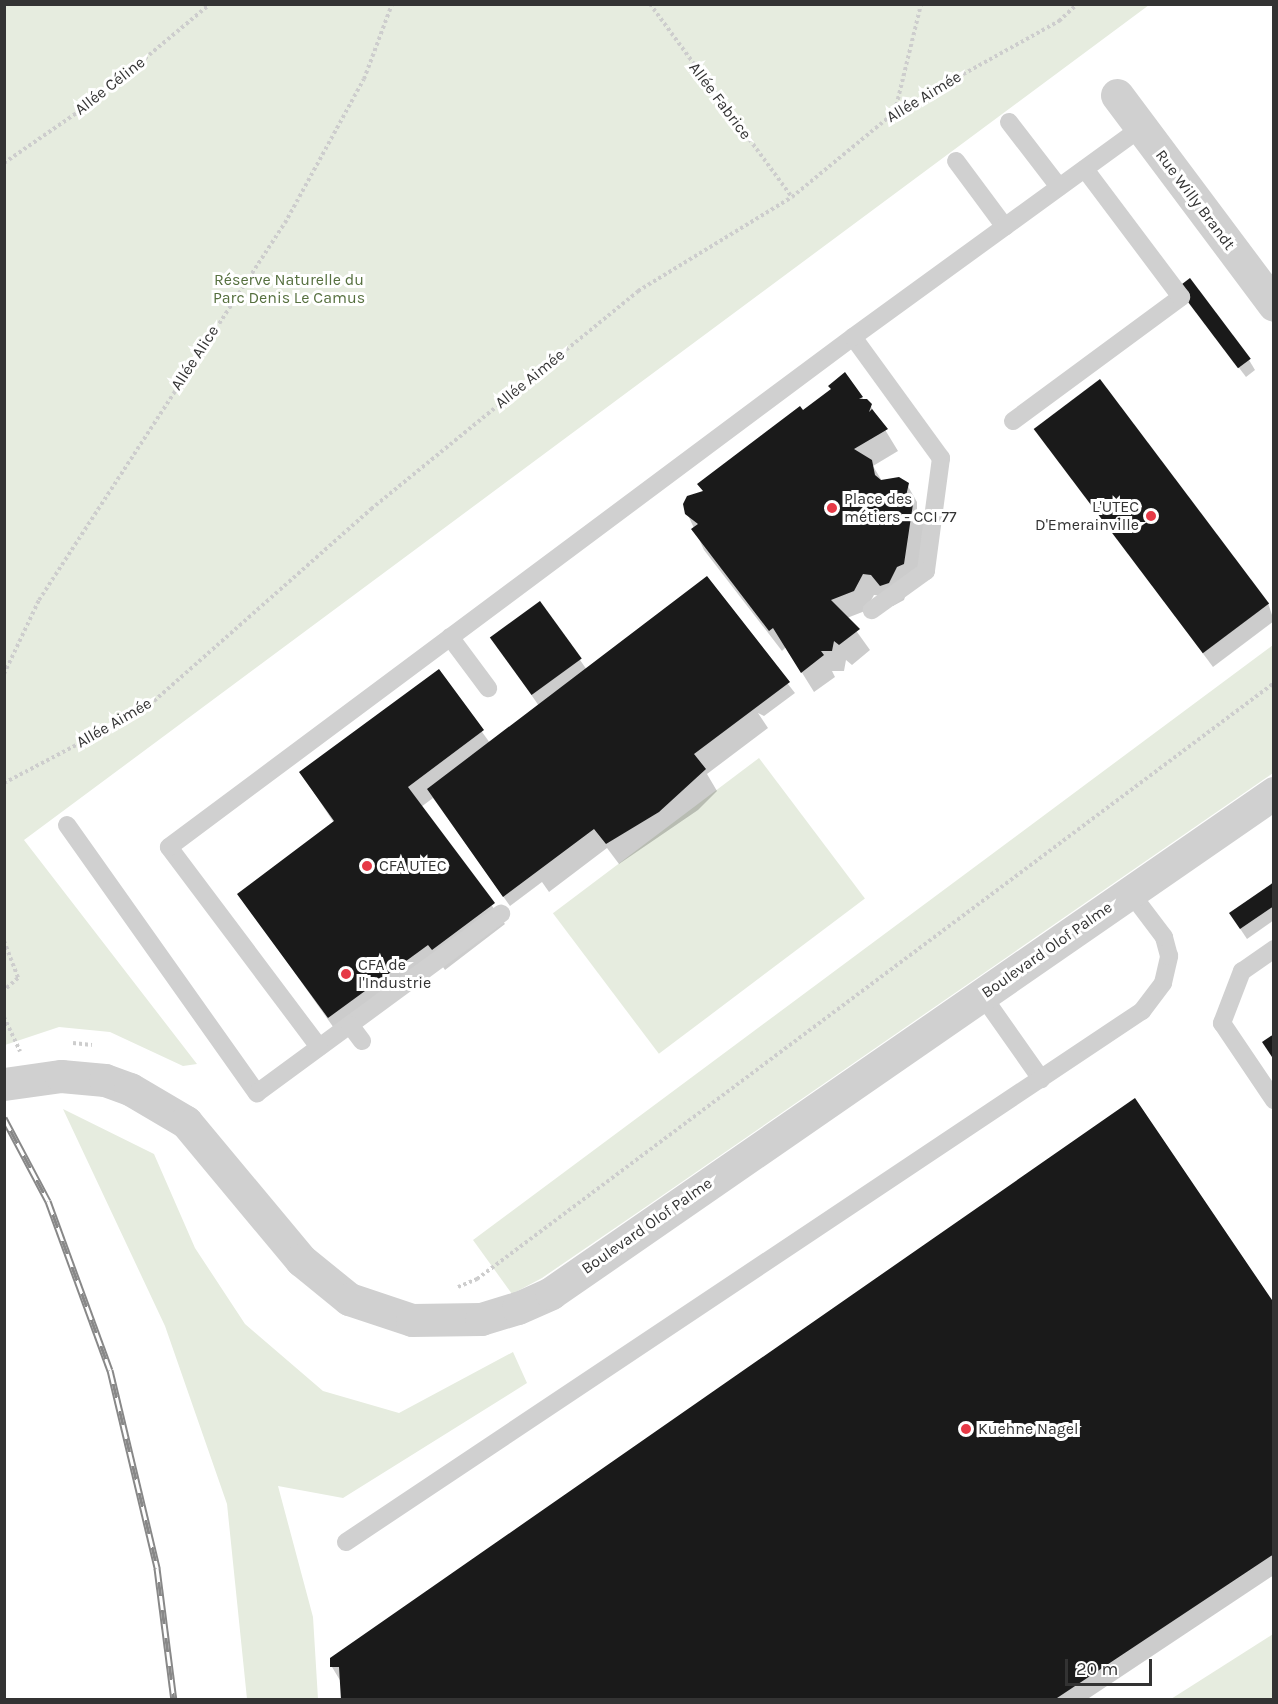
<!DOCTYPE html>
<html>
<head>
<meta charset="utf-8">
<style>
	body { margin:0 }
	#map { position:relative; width:1278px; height:1704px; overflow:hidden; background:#fff; font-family:Karla,sans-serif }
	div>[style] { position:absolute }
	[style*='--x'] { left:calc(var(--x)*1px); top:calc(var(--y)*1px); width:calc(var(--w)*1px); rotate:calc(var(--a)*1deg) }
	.green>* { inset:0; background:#e6ecdf; transform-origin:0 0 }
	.shadow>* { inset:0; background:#0003 }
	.building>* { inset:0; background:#1a1a1a; transform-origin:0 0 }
	.path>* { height:4px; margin-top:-2px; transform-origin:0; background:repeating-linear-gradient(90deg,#cdcdcd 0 3px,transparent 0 6px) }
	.service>* { height:18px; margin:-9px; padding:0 9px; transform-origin:9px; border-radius:9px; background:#d0d0d0 }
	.minor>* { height:33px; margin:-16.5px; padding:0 16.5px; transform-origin:16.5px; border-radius:16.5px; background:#d0d0d0 }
	.tertiary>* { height:33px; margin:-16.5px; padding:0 16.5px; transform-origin:16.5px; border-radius:16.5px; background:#d0d0d0 }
	.rail>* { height:7px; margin-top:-3.5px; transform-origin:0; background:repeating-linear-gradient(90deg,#fff 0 14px,#888 0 28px); box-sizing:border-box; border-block:2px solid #888 }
	.dots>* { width:16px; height:16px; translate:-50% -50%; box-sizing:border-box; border:3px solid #fff; border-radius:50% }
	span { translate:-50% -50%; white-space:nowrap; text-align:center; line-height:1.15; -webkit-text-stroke:6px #fff; paint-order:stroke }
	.street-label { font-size:16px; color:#333 }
	.park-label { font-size:16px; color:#56703f }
	.poi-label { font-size:16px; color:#333 }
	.left { translate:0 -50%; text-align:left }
	.right { translate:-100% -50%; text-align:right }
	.frame { position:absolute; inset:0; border:6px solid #333; pointer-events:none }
	.scale { position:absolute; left:1065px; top:1659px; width:87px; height:27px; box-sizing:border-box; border:3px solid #333; border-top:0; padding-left:8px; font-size:18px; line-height:21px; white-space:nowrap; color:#333; -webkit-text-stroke:4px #fff; paint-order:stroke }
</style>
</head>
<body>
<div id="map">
	<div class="green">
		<div style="clip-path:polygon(4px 5px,5px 4px,1149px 5px,24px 840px,197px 1064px,183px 1066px,110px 1032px,59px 1027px,5px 1045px)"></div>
		<div style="clip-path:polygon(1273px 645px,1273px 773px,650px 1204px,542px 1278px,512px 1294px,473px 1240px)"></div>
		<div style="left:759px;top:758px;width:176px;height:258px;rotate:53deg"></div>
		<div style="clip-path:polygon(63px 1109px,154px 1154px,195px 1248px,245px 1324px,323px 1391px,399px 1413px,513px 1352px,527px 1383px,343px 1498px,278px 1486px,313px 1617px,318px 1699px,247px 1699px,227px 1504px,165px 1326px)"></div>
		<div style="clip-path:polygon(1273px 1634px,1273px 1699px,1171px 1699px)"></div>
	</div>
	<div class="shadow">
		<div style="clip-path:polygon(1186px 298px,1249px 360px,1255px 370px,1246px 377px)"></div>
		<div style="clip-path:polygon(861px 397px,870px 405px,898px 451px,873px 466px,882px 481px,905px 481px,917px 502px,917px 515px,924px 526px,916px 585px,908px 588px,904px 600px,893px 606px,884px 596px,874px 595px,865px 611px,847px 618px,870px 650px,852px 665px,846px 660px,844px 671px,832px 671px,835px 677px,814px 692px,786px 647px,782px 651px,704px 550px,687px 513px,704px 492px,803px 412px)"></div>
		<div style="clip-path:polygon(1036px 429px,1268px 603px,1274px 621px,1213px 667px)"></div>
		<div style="clip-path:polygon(540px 603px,587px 670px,762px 651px,795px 693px,764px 716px,758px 713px,768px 728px,707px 774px,717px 791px,698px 810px,619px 864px,607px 848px,549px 892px,542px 882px,510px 906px,433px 798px,421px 807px,505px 924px,445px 970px,441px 964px,341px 1038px,239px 894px,334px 823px,301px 773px,438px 671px,490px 743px,539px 706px,492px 638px)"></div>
		<div style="clip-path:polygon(1274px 886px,1274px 920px,1247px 939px,1237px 924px)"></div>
		<div style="clip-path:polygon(1274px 1307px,1274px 1575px,1086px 1700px,342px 1700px,341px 1682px,332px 1667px)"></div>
	</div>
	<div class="building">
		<div style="left:1190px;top:278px;width:101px;height:16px;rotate:53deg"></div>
		<div style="clip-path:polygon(845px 372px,863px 397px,859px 399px,867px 399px,872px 404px,869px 412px,872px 409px,888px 429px,854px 449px,872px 460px,875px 475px,881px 480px,899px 477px,909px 483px,906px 496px,913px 504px,904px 564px,897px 567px,889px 583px,880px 586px,871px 575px,863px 574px,854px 591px,831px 600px,860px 629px,839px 645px,834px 641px,832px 651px,821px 651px,824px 655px,801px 673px,773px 628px,769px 631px,691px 529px,698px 524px,685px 514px,683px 504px,687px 496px,703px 491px,697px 484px,800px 406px,803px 410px,831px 389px,828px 386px)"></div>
		<div style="left:1100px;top:379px;width:281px;height:83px;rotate:53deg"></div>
		<div style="clip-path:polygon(707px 576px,790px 682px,694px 754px,706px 769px,659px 812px,606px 844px,594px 829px,503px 897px,427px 789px)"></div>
		<div style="left:540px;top:601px;width:71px;height:62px;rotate:54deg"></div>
		<div style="clip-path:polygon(439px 669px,484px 730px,408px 787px,495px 903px,432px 950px,428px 945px,328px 1018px,237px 894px,334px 821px,299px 772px)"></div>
		<div style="clip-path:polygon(1274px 882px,1274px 906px,1240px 929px,1229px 913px)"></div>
		<div style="clip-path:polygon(1274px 1034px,1274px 1060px,1262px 1042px)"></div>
		<div style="clip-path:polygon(1135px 1098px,1274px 1303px,1274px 1554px,1054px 1700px,341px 1700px,339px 1667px,330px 1667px,330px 1658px)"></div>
	</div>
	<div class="path">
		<div style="--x:650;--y:4;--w:240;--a:53.7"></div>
		<div style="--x:895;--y:111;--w:110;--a:-76.3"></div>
		<div style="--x:4;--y:163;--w:109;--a:-34.6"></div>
		<div style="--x:94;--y:101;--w:151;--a:-39.9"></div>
		<div style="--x:4;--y:674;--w:82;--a:-64.7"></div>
		<div style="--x:39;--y:600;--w:450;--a:-56.9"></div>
		<div style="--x:285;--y:223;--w:164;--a:-61.3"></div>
		<div style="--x:364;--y:79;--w:80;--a:-69.5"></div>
		<div style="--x:4;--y:783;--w:159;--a:-27.7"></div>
		<div style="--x:145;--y:709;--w:302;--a:-41.5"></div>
		<div style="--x:371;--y:509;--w:345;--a:-39.2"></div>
		<div style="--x:638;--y:291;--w:180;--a:-31.4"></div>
		<div style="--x:792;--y:197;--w:134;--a:-39.5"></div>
		<div style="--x:895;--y:112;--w:188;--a:-29"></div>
		<div style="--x:1059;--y:21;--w:25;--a:-43"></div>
		<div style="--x:4;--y:941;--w:40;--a:69"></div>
		<div style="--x:18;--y:978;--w:18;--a:139"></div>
		<div style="--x:4;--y:1017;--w:38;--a:65"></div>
		<div style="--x:73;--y:1043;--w:19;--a:6"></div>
		<div style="--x:458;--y:1287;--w:21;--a:-23"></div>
		<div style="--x:477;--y:1279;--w:995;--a:-36.79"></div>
	</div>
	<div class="service">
		<div style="--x:1009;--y:122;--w:82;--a:52.4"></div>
		<div style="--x:956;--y:161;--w:82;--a:53.4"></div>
		<div style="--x:853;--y:337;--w:150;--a:54"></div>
		<div style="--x:941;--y:458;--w:114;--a:97.6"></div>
		<div style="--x:926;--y:571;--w:67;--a:144.2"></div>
		<div style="--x:1013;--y:421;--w:209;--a:-36.4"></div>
		<div style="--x:1181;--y:297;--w:160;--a:-126.9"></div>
		<div style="--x:450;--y:637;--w:64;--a:53.3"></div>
		<div style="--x:67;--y:825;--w:329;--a:54.7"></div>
		<div style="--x:257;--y:1093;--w:303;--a:-36.3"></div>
		<div style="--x:1274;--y:949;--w:39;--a:145"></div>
		<div style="--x:1242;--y:971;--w:56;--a:111"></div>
		<div style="--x:1222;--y:1023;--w:93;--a:56"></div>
		<div style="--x:982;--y:995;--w:103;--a:54.9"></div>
		<div style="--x:350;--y:1025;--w:20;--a:53"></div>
		<div style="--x:319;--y:1047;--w:250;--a:-126.9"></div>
		<div style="--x:169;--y:847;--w:853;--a:-36.71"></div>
		<div style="--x:853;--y:337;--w:356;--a:-36"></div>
		<div style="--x:346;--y:1542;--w:957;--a:-33.71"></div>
		<div style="--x:1142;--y:1011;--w:35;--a:-53"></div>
		<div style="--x:1163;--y:983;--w:28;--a:-77"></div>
		<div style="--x:1169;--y:956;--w:20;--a:-105"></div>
		<div style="--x:1164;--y:937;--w:56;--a:-127.1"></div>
	</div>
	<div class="minor">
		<div style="--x:1117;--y:95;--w:262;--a:53.2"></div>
	</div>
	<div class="tertiary">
		<div style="--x:4;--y:1084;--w:58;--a:-8"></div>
		<div style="--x:61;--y:1076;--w:44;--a:5.2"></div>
		<div style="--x:105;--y:1080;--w:27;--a:20"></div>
		<div style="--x:130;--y:1089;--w:65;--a:30.5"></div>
		<div style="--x:186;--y:1122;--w:180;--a:50.2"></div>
		<div style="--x:301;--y:1260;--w:62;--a:39.1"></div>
		<div style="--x:349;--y:1299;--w:66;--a:18.4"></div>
		<div style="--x:412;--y:1320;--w:69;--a:-0.8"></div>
		<div style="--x:481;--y:1319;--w:39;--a:-17"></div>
		<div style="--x:518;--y:1308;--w:36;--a:-24"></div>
		<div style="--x:551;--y:1293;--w:879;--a:-34.67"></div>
	</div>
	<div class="rail">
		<div style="--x:4;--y:1118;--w:94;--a:62.1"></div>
		<div style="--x:48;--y:1201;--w:180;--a:69.9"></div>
		<div style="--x:110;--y:1370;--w:204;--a:76.6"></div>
		<div style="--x:157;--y:1568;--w:133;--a:82.7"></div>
	</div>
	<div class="dots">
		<div style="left:832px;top:508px;background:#e63946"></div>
		<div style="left:1151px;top:516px;background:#e63946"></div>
		<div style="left:367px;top:866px;background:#e63946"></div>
		<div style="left:346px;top:974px;background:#e63946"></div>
		<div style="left:966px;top:1429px;background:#e63946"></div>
	</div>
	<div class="street-label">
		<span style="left:110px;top:86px;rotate:-38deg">Allée Céline</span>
		<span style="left:924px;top:97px;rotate:-31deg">Allée Aimée</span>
		<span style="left:720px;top:101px;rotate:53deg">Allée Fabrice</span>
		<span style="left:1195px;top:200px;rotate:53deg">Rue Willy Brandt</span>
		<span style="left:195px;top:358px;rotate:-57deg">Allée Alice</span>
		<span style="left:530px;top:379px;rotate:-39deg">Allée Aimée</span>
		<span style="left:114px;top:723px;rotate:-30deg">Allée Aimée</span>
		<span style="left:1047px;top:950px;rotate:-35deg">Boulevard Olof Palme</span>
		<span style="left:647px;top:1226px;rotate:-35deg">Boulevard Olof Palme</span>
	</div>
	<div class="park-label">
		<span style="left:289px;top:289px">Réserve Naturelle du<br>Parc Denis Le Camus</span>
	</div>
	<div class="poi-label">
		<span class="left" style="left:844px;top:508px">Place des<br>métiers - CCI 77</span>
		<span class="right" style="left:1139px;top:516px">L'UTEC<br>D'Emerainville</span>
		<span class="left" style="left:379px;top:866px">CFA UTEC</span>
		<span class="left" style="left:358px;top:974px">CFA de<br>l'Industrie</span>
		<span class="left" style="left:978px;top:1429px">Kuehne Nagel</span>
	</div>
	<div class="frame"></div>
	<div class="scale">20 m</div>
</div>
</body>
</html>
